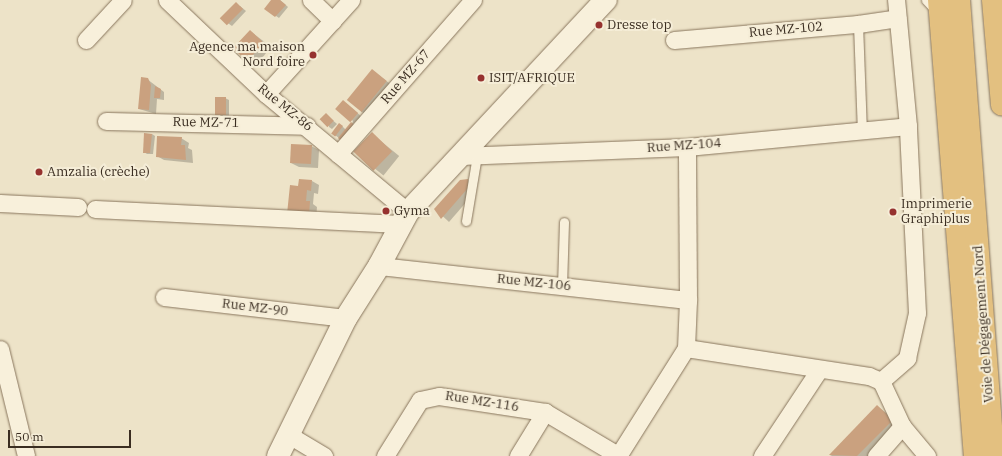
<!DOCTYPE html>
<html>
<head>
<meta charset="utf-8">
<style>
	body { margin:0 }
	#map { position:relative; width:1002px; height:456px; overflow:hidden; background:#ede3c8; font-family:"IBM Plex Serif",serif }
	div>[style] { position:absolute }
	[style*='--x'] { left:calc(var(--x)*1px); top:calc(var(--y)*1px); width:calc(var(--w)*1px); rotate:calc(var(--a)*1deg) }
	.shadow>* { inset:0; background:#0003; transform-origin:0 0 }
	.building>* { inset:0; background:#caa17f; transform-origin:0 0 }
	.roads { filter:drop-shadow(0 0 1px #89765d) drop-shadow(0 0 1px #89765d) }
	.service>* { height:9px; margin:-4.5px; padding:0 4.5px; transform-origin:4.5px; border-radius:4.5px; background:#f8f0db }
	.minor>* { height:17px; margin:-8.5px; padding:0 8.5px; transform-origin:8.5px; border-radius:8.5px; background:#f8f0db }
	.tertiary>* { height:22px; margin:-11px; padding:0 11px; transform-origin:11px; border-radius:11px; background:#f8f0db }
	.trunk>* { height:22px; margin:-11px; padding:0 11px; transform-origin:11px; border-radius:11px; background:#e3c080 }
	.dots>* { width:11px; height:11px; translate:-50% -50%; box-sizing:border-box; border:2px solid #f5edd7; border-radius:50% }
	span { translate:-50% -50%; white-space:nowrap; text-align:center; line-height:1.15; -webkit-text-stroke:4px #f5edd7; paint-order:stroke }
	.poi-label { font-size:13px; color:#3a2d21 }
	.left { translate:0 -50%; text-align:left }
	.right { translate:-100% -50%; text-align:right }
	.street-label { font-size:13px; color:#3a2d21 }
	.scale { position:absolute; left:8px; top:430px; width:123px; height:18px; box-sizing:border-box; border:2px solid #3a2d21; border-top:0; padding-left:5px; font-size:12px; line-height:14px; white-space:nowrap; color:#3a2d21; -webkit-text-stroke:3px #f5edd7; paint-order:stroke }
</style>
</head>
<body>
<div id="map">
	<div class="shadow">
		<div style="clip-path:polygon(273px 0,280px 0,288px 7px,279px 18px,266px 9px)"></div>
		<div style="clip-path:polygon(240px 6px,246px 11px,232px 26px,222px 19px)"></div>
		<div style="left:250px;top:31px;width:26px;height:23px;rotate:37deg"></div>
		<div style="clip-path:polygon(372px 70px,393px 86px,364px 123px,358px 119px,339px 138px,332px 133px,342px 126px,346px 130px,353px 122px,346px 103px,362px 117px,364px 113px,361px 112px)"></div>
		<div style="clip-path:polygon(147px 79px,164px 92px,164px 100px,157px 99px,156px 114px,139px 109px)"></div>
		<div style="clip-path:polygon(225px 98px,229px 100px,229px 117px,219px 117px,216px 115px)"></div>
		<div style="clip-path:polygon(329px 117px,337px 124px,332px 129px,329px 127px)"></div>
		<div style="clip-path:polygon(152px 134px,155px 136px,153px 154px,147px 154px,144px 152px)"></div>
		<div style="left:372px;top:134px;width:35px;height:25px;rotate:39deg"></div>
		<div style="clip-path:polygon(181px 138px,189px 143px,188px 148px,192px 150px,193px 163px,164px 160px,157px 156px)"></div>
		<div style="clip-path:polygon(311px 146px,319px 150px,318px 168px,299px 167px,291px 163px)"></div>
		<div style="clip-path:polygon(468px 180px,475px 184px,475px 192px,449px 222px,435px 209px)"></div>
		<div style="clip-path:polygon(312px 181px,319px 185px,318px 194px,314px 193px,313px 204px,317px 207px,316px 219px,295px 218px,299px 187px)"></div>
		<div style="clip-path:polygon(877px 406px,903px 426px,874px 456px,832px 456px,830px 455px)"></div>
	</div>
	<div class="building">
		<div style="clip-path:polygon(271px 0,280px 0,286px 5px,275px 17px,264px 9px)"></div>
		<div style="left:236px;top:2px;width:10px;height:23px;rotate:45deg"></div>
		<div style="left:250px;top:30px;width:19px;height:25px;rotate:43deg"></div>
		<div style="left:372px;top:69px;width:19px;height:40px;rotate:39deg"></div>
		<div style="clip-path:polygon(141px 77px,148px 78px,151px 85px,149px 110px,138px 109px)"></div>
		<div style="clip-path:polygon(155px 86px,161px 89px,160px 98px,154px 98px)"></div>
		<div style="left:215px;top:97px;width:11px;height:18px"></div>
		<div style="left:343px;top:100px;width:20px;height:12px;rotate:41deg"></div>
		<div style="left:326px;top:113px;width:11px;height:9px;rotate:45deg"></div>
		<div style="clip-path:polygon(351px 122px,356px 126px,342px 142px,338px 138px)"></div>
		<div style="left:339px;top:123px;width:5px;height:13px;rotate:37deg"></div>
		<div style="left:372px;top:132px;width:28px;height:27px;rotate:44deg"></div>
		<div style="clip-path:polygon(144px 133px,152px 134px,150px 153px,143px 153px)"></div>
		<div style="clip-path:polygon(157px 136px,182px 137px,181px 145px,185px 145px,186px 160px,156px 157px)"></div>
		<div style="left:291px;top:144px;width:21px;height:19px;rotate:3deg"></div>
		<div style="clip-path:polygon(299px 179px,312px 180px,311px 191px,307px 190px,306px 201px,310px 201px,309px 216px,287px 214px,290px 185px,298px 186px)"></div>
		<div style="clip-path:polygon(468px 179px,468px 188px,441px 219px,434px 209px,460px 180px)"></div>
		<div style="clip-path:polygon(877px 405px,893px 420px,857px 456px,829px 455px)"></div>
	</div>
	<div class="roads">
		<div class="service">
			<div style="--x:926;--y:0;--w:16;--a:47"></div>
			<div style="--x:858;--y:24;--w:107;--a:87.9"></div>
			<div style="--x:466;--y:221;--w:67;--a:-80.5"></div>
			<div style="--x:562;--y:286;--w:64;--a:-88.2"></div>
		</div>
		<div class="minor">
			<div style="--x:167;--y:0;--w:137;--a:43.5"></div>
			<div style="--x:266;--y:94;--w:185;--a:39.7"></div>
			<div style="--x:311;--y:0;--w:30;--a:44"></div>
			<div style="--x:86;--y:40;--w:54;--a:-47.2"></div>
			<div style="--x:674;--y:40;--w:185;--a:-5"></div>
			<div style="--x:858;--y:24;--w:40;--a:-8.5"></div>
			<div style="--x:266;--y:94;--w:127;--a:-47.9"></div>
			<div style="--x:106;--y:121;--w:201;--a:1.4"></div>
			<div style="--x:338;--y:154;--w:205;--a:-48.8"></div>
			<div style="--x:460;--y:156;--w:227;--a:-2.3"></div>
			<div style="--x:687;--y:147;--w:222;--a:-5.4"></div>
			<div style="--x:0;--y:203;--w:78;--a:2.9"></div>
			<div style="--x:95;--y:209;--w:305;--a:2.8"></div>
			<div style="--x:379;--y:266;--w:311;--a:6.3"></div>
			<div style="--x:164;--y:297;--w:183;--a:6.6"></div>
			<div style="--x:686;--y:348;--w:185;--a:8.7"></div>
			<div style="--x:869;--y:376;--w:13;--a:23"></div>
			<div style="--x:881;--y:381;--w:50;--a:65"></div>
			<div style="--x:902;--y:426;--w:39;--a:50"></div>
			<div style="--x:0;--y:349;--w:110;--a:76.3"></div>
			<div style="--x:881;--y:381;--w:35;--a:-41"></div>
			<div style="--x:907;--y:358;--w:46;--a:-77.5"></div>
			<div style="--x:917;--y:313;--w:187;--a:-92.8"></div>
			<div style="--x:908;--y:126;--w:127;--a:-95.4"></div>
			<div style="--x:289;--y:435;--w:41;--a:31"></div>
			<div style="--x:385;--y:456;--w:66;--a:-58"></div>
			<div style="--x:420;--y:400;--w:19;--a:-12"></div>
			<div style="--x:439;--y:396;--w:107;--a:8.6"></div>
			<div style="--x:545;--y:412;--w:86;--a:30.7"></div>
			<div style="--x:518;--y:456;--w:52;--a:-58.5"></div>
			<div style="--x:618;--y:456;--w:128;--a:-57.8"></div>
			<div style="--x:686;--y:348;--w:48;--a:-87.6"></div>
			<div style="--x:688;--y:300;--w:153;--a:-90.4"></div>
			<div style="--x:762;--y:456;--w:103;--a:-56.5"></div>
			<div style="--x:876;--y:456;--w:40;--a:-49"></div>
		</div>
		<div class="tertiary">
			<div style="--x:278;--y:456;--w:154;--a:-63.8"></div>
			<div style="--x:346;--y:318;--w:62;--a:-57.6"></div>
			<div style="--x:379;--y:266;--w:61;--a:-61.8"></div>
			<div style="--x:408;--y:212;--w:290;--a:-47"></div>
		</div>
		<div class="trunk">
			<div style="--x:939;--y:0;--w:457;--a:85.5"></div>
			<div style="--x:959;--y:0;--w:457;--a:85.7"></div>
			<div style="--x:993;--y:0;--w:105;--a:85.1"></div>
		</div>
	</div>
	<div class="dots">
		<div style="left:599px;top:25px;background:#96322f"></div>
		<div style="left:313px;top:55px;background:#96322f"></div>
		<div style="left:481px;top:78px;background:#96322f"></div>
		<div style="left:39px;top:172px;background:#96322f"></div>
		<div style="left:386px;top:211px;background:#96322f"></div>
		<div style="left:893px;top:212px;background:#96322f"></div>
	</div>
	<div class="poi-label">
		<span class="left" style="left:607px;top:25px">Dresse top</span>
		<span class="right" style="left:305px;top:55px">Agence ma maison<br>Nord foire</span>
		<span class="left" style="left:489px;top:78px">ISIT/AFRIQUE</span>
		<span class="left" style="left:47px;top:172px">Amzalia (crèche)</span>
		<span class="left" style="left:901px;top:212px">Imprimerie<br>Graphiplus</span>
		<span class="left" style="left:394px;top:211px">Gyma</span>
	</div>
	<div class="street-label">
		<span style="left:786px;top:30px;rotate:-5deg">Rue MZ-102</span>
		<span style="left:406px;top:77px;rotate:-49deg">Rue MZ-67</span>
		<span style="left:285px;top:108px;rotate:39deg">Rue MZ-86</span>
		<span style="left:206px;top:123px;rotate:1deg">Rue MZ-71</span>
		<span style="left:684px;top:146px;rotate:-4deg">Rue MZ-104</span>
		<span style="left:534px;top:283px;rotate:6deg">Rue MZ-106</span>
		<span style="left:255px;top:308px;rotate:7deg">Rue MZ-90</span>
		<span style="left:984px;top:324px;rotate:-94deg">Voie de Dégagement Nord</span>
		<span style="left:482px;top:402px;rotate:9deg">Rue MZ-116</span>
	</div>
	<div class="scale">50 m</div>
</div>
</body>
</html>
